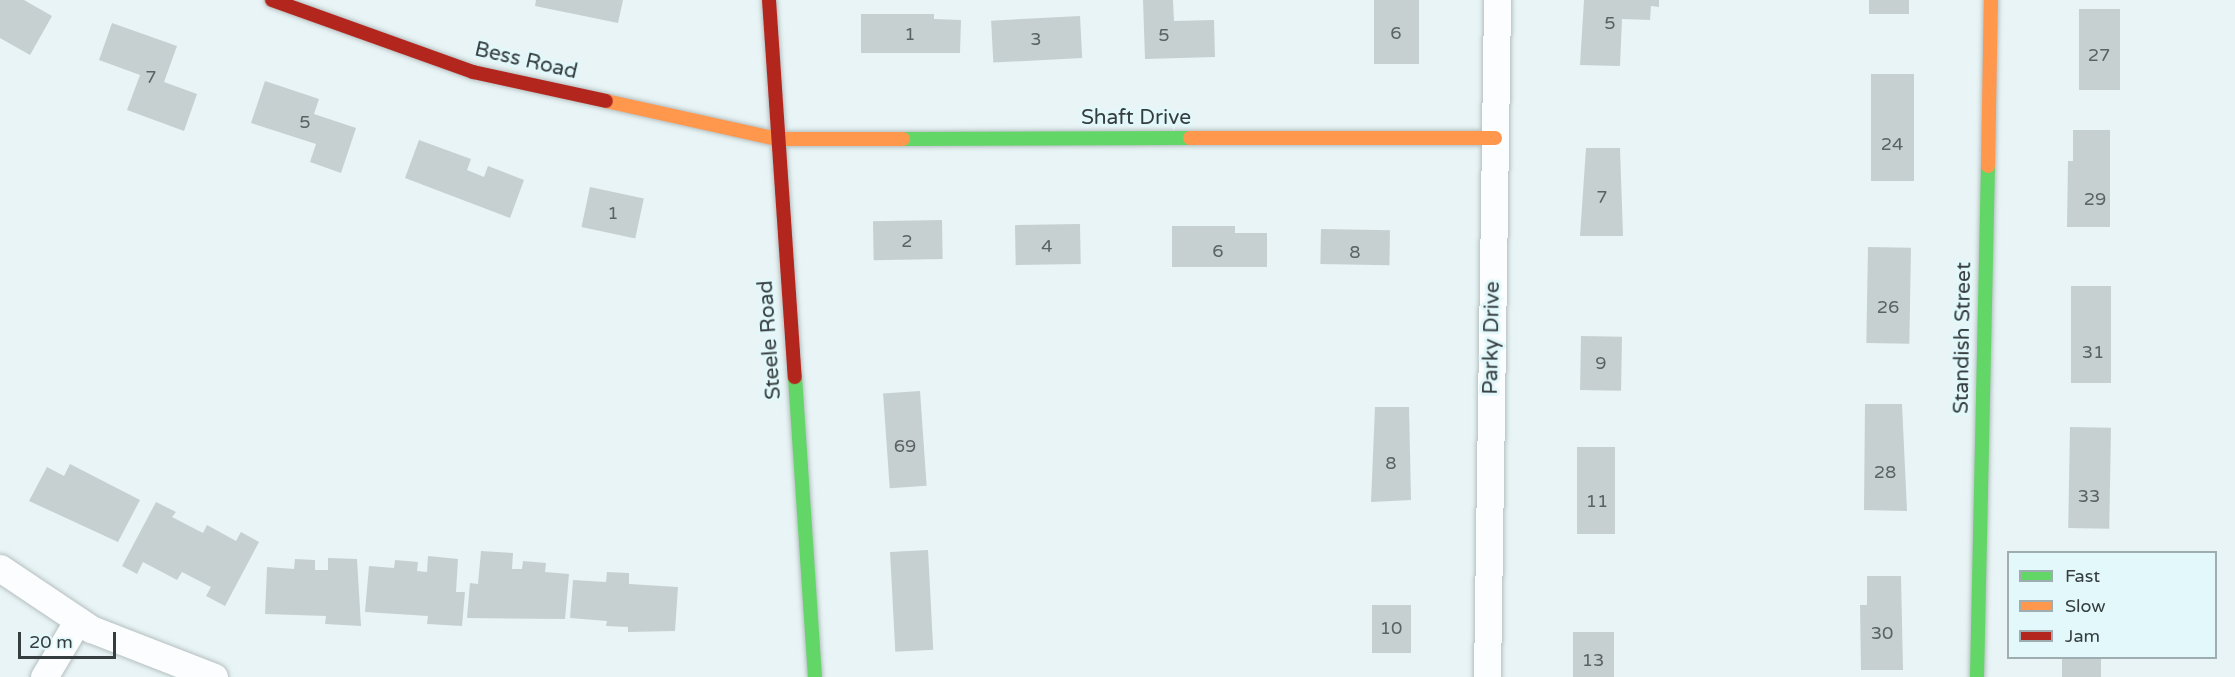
<!DOCTYPE html>
<html>
<head>
<meta charset="utf-8">
<style>
	body { margin:0 }
	#map { position:relative; width:2235px; height:677px; overflow:hidden; background:#e8f4f5; font-family:"Varela Round",sans-serif }
	div>[style] { position:absolute }
	[style*='--x'] { left:calc(var(--x)*1px); top:calc(var(--y)*1px); width:calc(var(--w)*1px); rotate:calc(var(--a)*1deg) }
	.building>* { inset:0; background:#c7d0d1; transform-origin:0 0 }
	.roads { filter:drop-shadow(0 0 2px #b5bfc0) drop-shadow(0 0 2px #b5bfc0) }
	.street>* { height:27px; margin:-13.5px; padding:0 13.5px; transform-origin:13.5px; border-radius:13.5px; background:#fcfdfe }
	.fast>* { height:14px; margin:-7px; padding:0 7px; transform-origin:7px; border-radius:7px; background:#63d668 }
	.slow>* { height:14px; margin:-7px; padding:0 7px; transform-origin:7px; border-radius:7px; background:#ff974d }
	.jam>* { height:14px; margin:-7px; padding:0 7px; transform-origin:7px; border-radius:7px; background:#b3261e }
	span { translate:-50% -50%; white-space:nowrap; text-align:center; line-height:1.15; -webkit-text-stroke:6px #e2f8fb; paint-order:stroke }
	.number-label { font-size:18px; color:#5a6264 }
	.number-label span { -webkit-text-stroke-width:0 }
	.street-label { font-size:21px; color:#353d3f }
	.legend { position:absolute; left:2007px; top:551px; width:210px; height:108px; box-sizing:border-box; background:#e2f8fb; border:2px solid #9dadb0; margin:0; padding:8px 10px; list-style:none; font-size:18px; color:#353d3f }
	.legend li { display:flex; align-items:center; gap:12px; height:30px }
	.legend b { width:30px; border:2px solid #9dadb0 }
	.scale { position:absolute; left:18px; top:632px; width:98px; height:27px; box-sizing:border-box; border:3px solid #353d3f; border-top:0; padding-left:8px; font-size:18px; line-height:21px; white-space:nowrap; color:#353d3f; -webkit-text-stroke:4px #e2f8fb; paint-order:stroke }
</style>
</head>
<body>
<div id="map">
	<div class="building">
		<div style="clip-path:polygon(0 0,24px 0,52px 16px,30px 55px,0 38px)"></div>
		<div style="clip-path:polygon(536px 0,623px 0,618px 23px,535px 6px)"></div>
		<div style="clip-path:polygon(1143px 0,1173px 0,1174px 21px,1214px 20px,1215px 57px,1145px 59px)"></div>
		<div style="left:1374px;top:0;width:45px;height:64px"></div>
		<div style="clip-path:polygon(1584px 0,1659px 0,1659px 7px,1651px 6px,1650px 20px,1622px 19px,1620px 66px,1580px 65px)"></div>
		<div style="left:1869px;top:0;width:40px;height:14px"></div>
		<div style="left:2079px;top:9px;width:41px;height:81px"></div>
		<div style="clip-path:polygon(861px 14px,934px 14px,934px 19px,961px 20px,960px 53px,861px 53px)"></div>
		<div style="left:1080px;top:16px;width:42px;height:89px;rotate:87deg"></div>
		<div style="clip-path:polygon(112px 23px,177px 46px,164px 82px,197px 94px,184px 131px,127px 110px,140px 75px,99px 60px)"></div>
		<div style="left:1871px;top:74px;width:43px;height:107px"></div>
		<div style="clip-path:polygon(265px 81px,319px 99px,314px 114px,356px 128px,341px 173px,310px 162px,316px 144px,251px 123px)"></div>
		<div style="clip-path:polygon(2073px 130px,2110px 130px,2110px 227px,2067px 227px,2068px 161px,2073px 161px)"></div>
		<div style="clip-path:polygon(419px 140px,471px 159px,467px 170px,484px 177px,488px 166px,524px 180px,510px 218px,405px 178px)"></div>
		<div style="clip-path:polygon(1586px 148px,1620px 148px,1623px 236px,1580px 236px)"></div>
		<div style="left:590px;top:187px;width:55px;height:41px;rotate:12deg"></div>
		<div style="left:942px;top:220px;width:39px;height:69px;rotate:89deg"></div>
		<div style="left:1080px;top:224px;width:40px;height:65px;rotate:89deg"></div>
		<div style="clip-path:polygon(1172px 226px,1235px 226px,1235px 233px,1267px 233px,1267px 267px,1172px 267px)"></div>
		<div style="left:1321px;top:229px;width:69px;height:35px;rotate:1deg"></div>
		<div style="left:1868px;top:247px;width:43px;height:96px;rotate:1deg"></div>
		<div style="left:2111px;top:286px;width:97px;height:40px;rotate:90deg"></div>
		<div style="left:1581px;top:336px;width:41px;height:54px;rotate:1deg"></div>
		<div style="left:920px;top:391px;width:95px;height:37px;rotate:86deg"></div>
		<div style="clip-path:polygon(1865px 404px,1902px 404px,1907px 511px,1864px 510px)"></div>
		<div style="clip-path:polygon(1375px 407px,1409px 407px,1411px 500px,1371px 502px)"></div>
		<div style="left:2070px;top:427px;width:41px;height:101px;rotate:1deg"></div>
		<div style="left:1577px;top:447px;width:38px;height:87px"></div>
		<div style="clip-path:polygon(70px 464px,140px 500px,118px 542px,29px 501px,47px 467px,64px 476px)"></div>
		<div style="clip-path:polygon(156px 502px,176px 512px,172px 517px,203px 533px,207px 525px,236px 541px,241px 532px,259px 542px,225px 606px,206px 596px,211px 587px,182px 572px,177px 580px,143px 562px,137px 574px,122px 566px)"></div>
		<div style="left:928px;top:550px;width:100px;height:38px;rotate:87deg"></div>
		<div style="clip-path:polygon(481px 551px,513px 553px,512px 569px,522px 569px,523px 561px,546px 563px,545px 572px,569px 574px,565px 619px,467px 618px,470px 583px,478px 584px)"></div>
		<div style="clip-path:polygon(428px 556px,458px 559px,456px 592px,465px 592px,462px 626px,427px 624px,428px 616px,365px 612px,369px 566px,394px 568px,395px 560px,418px 562px,417px 571px,427px 572px)"></div>
		<div style="clip-path:polygon(328px 558px,357px 559px,361px 626px,325px 624px,326px 616px,265px 614px,267px 567px,294px 569px,295px 559px,315px 560px,315px 570px,328px 570px)"></div>
		<div style="clip-path:polygon(607px 572px,629px 573px,629px 584px,678px 587px,675px 631px,628px 632px,628px 627px,606px 626px,607px 621px,570px 618px,573px 580px,606px 582px)"></div>
		<div style="clip-path:polygon(1867px 576px,1901px 576px,1903px 670px,1861px 670px,1860px 605px,1867px 605px)"></div>
		<div style="left:1372px;top:605px;width:39px;height:48px"></div>
		<div style="left:1573px;top:632px;width:41px;height:45px"></div>
		<div style="left:2062px;top:658px;width:39px;height:19px"></div>
	</div>
	<div class="roads">
		<div class="street">
			<div style="--x:0;--y:568;--w:110;--a:33.8"></div>
			<div style="--x:91;--y:629;--w:132;--a:21.3"></div>
			<div style="--x:44;--y:677;--w:66;--a:-59.2"></div>
			<div style="--x:1487;--y:677;--w:677;--a:-89.15"></div>
		</div>
		<div class="fast">
			<div style="--x:903;--y:139;--w:287;--a:-0.2"></div>
			<div style="--x:795;--y:377;--w:301;--a:86.2"></div>
			<div style="--x:1977;--y:677;--w:511;--a:-88.77"></div>
		</div>
		<div class="slow">
			<div style="--x:606;--y:101;--w:176;--a:12.5"></div>
			<div style="--x:778;--y:139;--w:125;--a:0"></div>
			<div style="--x:1190;--y:138;--w:305;--a:0"></div>
			<div style="--x:1988;--y:166;--w:166;--a:-89"></div>
		</div>
		<div class="jam">
			<div style="--x:272;--y:0;--w:214;--a:19.7"></div>
			<div style="--x:473;--y:72;--w:136;--a:12.3"></div>
			<div style="--x:769;--y:0;--w:378;--a:86.1"></div>
		</div>
	</div>
	<div class="number-label">
		<span style="left:1610px;top:23px">5</span>
		<span style="left:1396px;top:33px">6</span>
		<span style="left:910px;top:34px">1</span>
		<span style="left:1164px;top:35px">5</span>
		<span style="left:1036px;top:39px">3</span>
		<span style="left:2099px;top:55px">27</span>
		<span style="left:151px;top:77px">7</span>
		<span style="left:305px;top:122px">5</span>
		<span style="left:1892px;top:144px">24</span>
		<span style="left:1602px;top:197px">7</span>
		<span style="left:2095px;top:199px">29</span>
		<span style="left:613px;top:213px">1</span>
		<span style="left:907px;top:241px">2</span>
		<span style="left:1047px;top:246px">4</span>
		<span style="left:1218px;top:251px">6</span>
		<span style="left:1355px;top:252px">8</span>
		<span style="left:1888px;top:307px">26</span>
		<span style="left:2093px;top:352px">31</span>
		<span style="left:1601px;top:363px">9</span>
		<span style="left:905px;top:446px">69</span>
		<span style="left:1391px;top:463px">8</span>
		<span style="left:1885px;top:472px">28</span>
		<span style="left:2089px;top:496px">33</span>
		<span style="left:1597px;top:501px">11</span>
		<span style="left:1391px;top:628px">10</span>
		<span style="left:1882px;top:633px">30</span>
		<span style="left:1593px;top:660px">13</span>
	</div>
	<div class="street-label">
		<span style="left:526px;top:61px;rotate:13deg">Bess Road</span>
		<span style="left:1136px;top:118px">Shaft Drive</span>
		<span style="left:1492px;top:338px;rotate:-89deg">Parky Drive</span>
		<span style="left:1963px;top:338px;rotate:-89deg">Standish Street</span>
		<span style="left:770px;top:340px;rotate:-94deg">Steele Road</span>
	</div>
	<ul class="legend">
	<li><b style="height:8px;background:#63d668"></b>Fast</li>
	<li><b style="height:8px;background:#ff974d"></b>Slow</li>
	<li><b style="height:8px;background:#b3261e"></b>Jam</li>
	</ul>
	<div class="scale">20 m</div>
</div>
</body>
</html>
